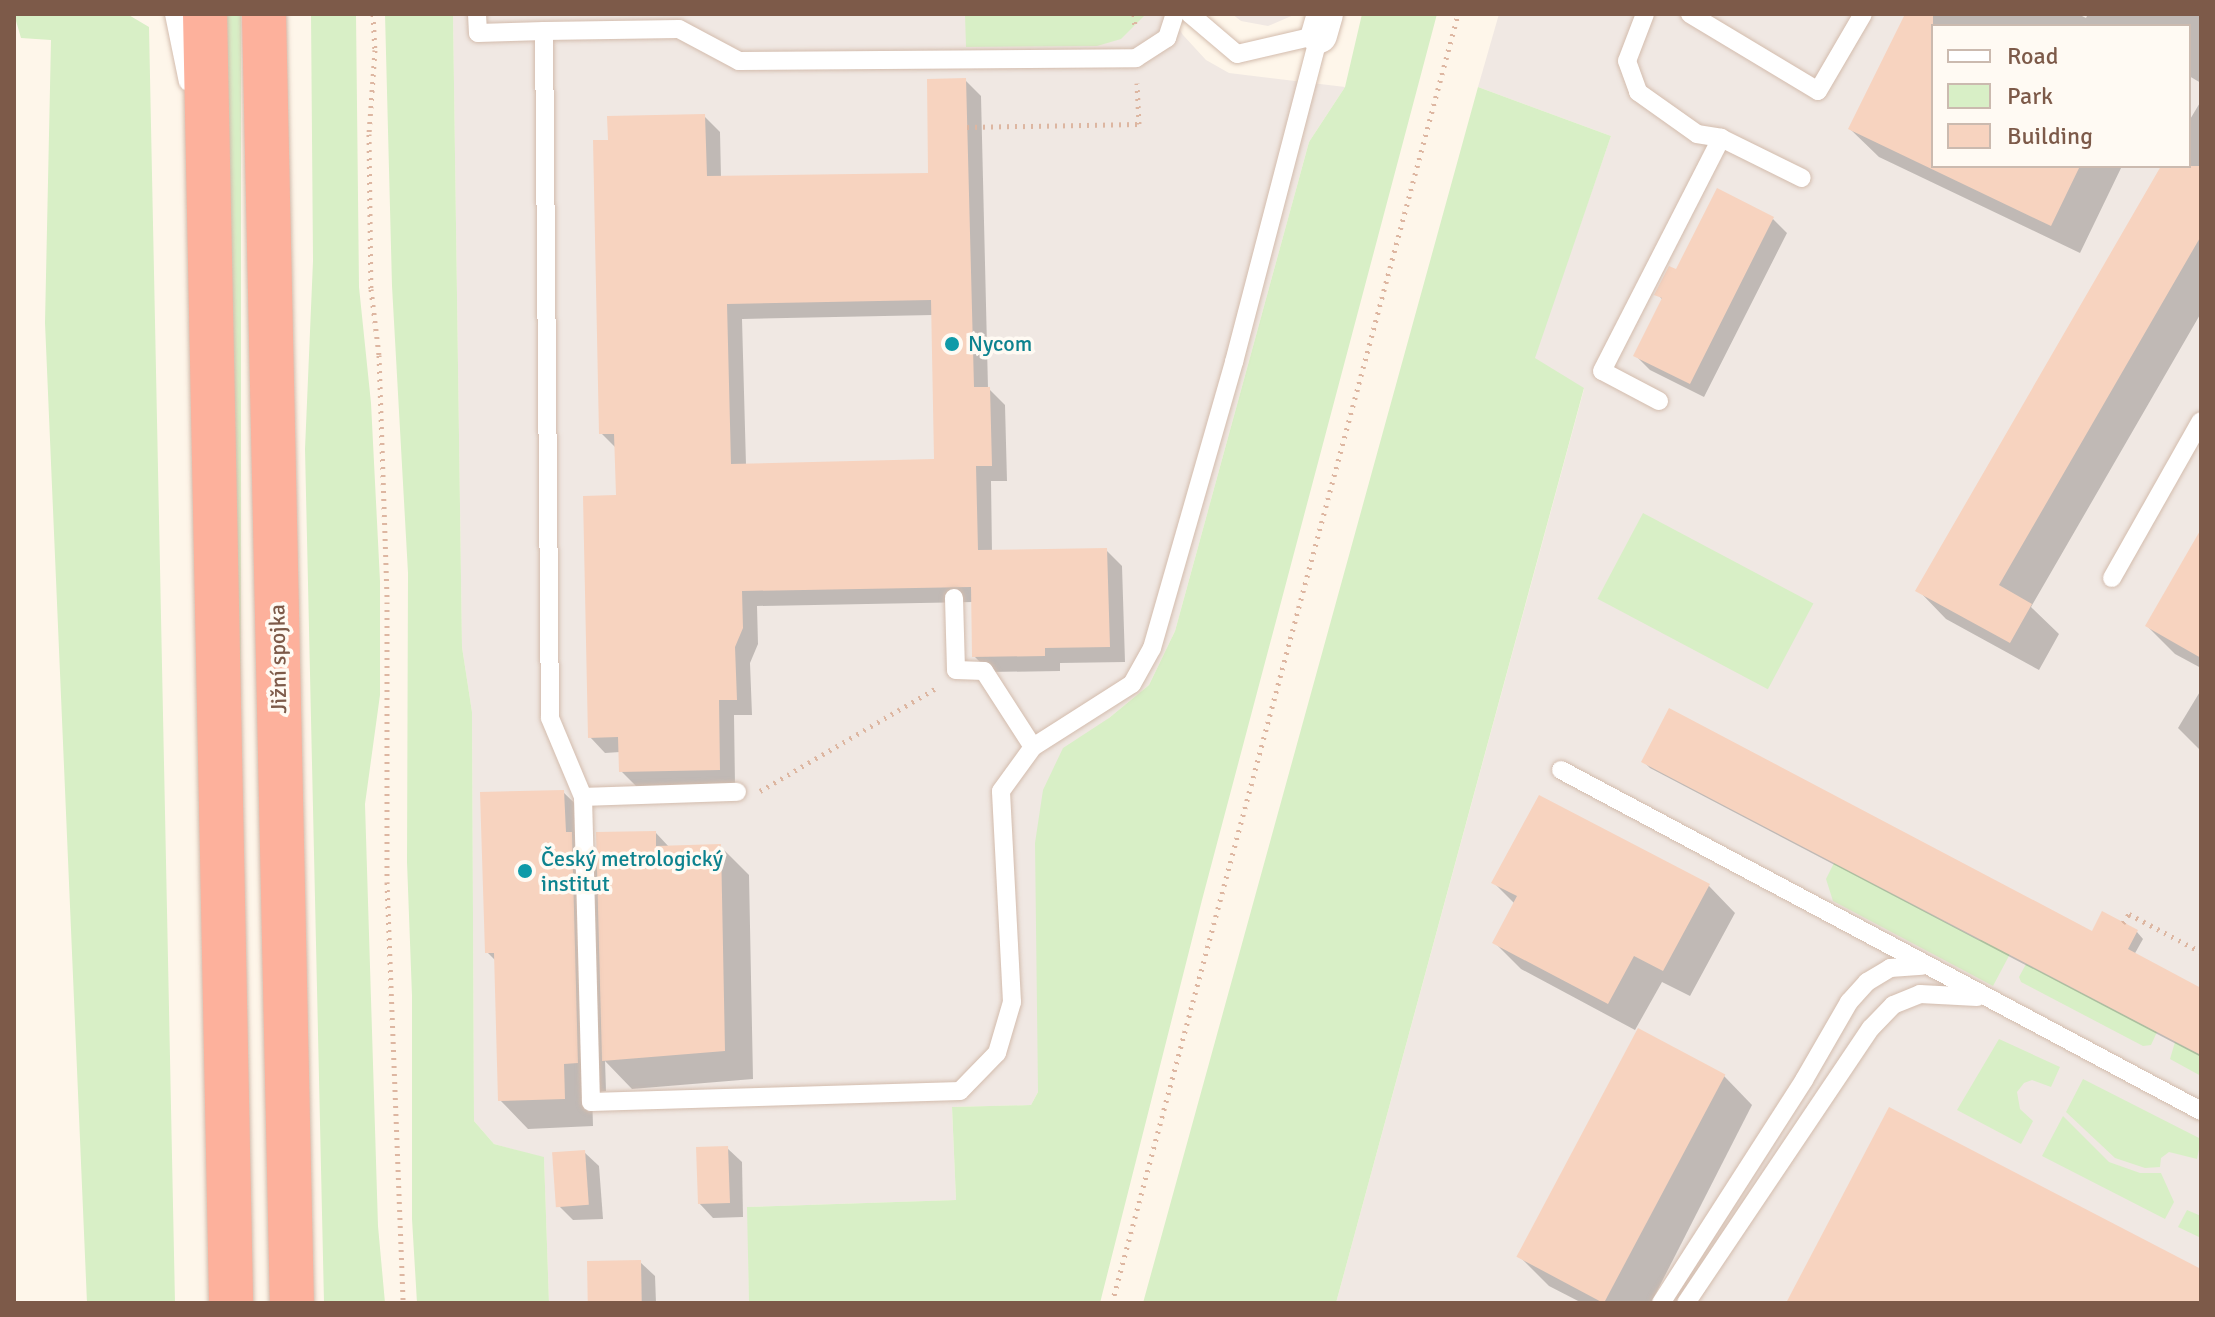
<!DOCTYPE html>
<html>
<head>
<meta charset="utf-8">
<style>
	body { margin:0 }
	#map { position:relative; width:2215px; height:1317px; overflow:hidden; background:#fef6ea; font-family:Signika,sans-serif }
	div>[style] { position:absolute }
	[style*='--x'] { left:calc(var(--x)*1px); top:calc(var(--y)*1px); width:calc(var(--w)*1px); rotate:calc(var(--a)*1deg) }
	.industrial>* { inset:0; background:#f0e8e3 }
	.green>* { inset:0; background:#d8efc6; transform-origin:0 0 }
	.shadow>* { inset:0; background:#0003 }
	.building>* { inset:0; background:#f7d3bf; transform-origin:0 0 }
	.path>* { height:5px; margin-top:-2.5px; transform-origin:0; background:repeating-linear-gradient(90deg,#ddb6a1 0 2px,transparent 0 8px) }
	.roads { filter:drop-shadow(0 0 2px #d3bcad) drop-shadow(0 0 2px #d3bcad) }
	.lane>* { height:18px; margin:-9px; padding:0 9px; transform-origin:9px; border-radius:9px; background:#fff }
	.street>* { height:36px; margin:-18px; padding:0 18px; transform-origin:18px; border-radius:18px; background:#fff }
	.highway>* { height:44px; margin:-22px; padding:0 22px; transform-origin:22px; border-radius:22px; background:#fdb19c }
	.dots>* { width:22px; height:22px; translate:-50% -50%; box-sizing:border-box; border:4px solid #fffaf3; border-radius:50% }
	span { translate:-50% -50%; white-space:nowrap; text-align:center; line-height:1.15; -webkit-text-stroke:7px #fffaf3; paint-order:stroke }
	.culture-label { font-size:22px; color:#0d838f }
	.left { translate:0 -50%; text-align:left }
	.street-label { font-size:22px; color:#7d5a49 }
	.frame { position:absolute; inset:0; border:16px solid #7d5a49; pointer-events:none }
	.legend { position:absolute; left:1931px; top:24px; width:260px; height:144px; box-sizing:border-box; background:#fffaf3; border:2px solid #cbbaaf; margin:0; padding:10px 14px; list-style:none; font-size:24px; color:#7d5a49 }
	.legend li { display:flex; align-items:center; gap:16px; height:40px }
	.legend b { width:40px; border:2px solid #cbbaaf }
</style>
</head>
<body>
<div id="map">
	<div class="industrial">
		<div style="clip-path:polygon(453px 14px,1170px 14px,1183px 35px,1206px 60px,1229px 73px,1345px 87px,1309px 142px,1175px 631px,1149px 685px,1109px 718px,1038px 1001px,1038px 1092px,1031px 1105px,952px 1107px,956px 1200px,748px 1207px,749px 1303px,549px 1303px,544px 1158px,494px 1144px,474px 1121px,472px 712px,462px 647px)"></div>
		<div style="clip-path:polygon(1232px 14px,1296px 14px,1268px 26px,1241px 21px)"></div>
		<div style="clip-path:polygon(evenodd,1499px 14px,2201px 14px,2201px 1303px,1336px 1303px,1584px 389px,1534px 358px,1611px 136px,1478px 87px,1499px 14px,1933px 26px,2189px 26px,2189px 166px,1933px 166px,1933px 26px)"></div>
	</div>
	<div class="green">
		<div style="clip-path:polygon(14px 14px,127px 14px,149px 27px,175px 1303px,87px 1303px,45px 323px,51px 40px,21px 38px)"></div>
		<div style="left:224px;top:14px;width:17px;height:1289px"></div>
		<div style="clip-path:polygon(311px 14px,356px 14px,359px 287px,371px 403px,380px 581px,380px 695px,365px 804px,378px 1226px,385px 1303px,324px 1303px,305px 449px,313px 261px)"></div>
		<div style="clip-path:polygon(385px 14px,453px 14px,462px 647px,472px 712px,474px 1121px,494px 1144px,544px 1157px,549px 1303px,417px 1303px,412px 1219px,412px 996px,407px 862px,408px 573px,392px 286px)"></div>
		<div style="clip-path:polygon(965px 14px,1146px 14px,1121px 39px,1097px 46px,966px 47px)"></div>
		<div style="clip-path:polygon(1362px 14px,1437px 14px,1202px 900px,1100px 1303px,749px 1303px,747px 1207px,956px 1200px,952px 1107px,1031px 1105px,1038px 1092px,1035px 843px,1043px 790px,1063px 748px,1109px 718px,1149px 685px,1175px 631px,1309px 142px,1345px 87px)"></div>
		<div style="clip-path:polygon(1478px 87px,1611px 136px,1535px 358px,1584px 388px,1336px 1303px,1143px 1303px)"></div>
		<div style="left:1643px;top:513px;width:193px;height:97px;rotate:28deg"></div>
		<div style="clip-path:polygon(1834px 863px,1979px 940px,2019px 937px,1993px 986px,1833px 901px,1826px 879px)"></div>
		<div style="clip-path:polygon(2026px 964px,2157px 1032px,2151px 1045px,2143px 1046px,2021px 982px,2019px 977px)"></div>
		<div style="clip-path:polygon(1999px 1039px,2060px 1067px,2051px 1087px,2032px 1080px,2024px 1083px,2017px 1092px,2020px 1109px,2033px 1121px,2021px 1144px,1957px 1110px)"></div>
		<div style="clip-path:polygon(2175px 1042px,2201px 1055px,2201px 1076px,2170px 1059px)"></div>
		<div style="clip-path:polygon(2083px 1079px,2201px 1139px,2197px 1159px,2169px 1152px,2161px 1158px,2160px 1167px,2145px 1168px,2115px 1158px,2066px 1112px)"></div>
		<div style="clip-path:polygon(2063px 1116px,2109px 1162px,2140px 1173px,2161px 1173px,2174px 1202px,2165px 1219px,2042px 1156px)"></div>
		<div style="clip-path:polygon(2187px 1210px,2201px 1216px,2201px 1238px,2178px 1227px)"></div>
	</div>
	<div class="shadow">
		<div style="clip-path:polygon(1907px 14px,2078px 14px,2086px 18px,2088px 14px,2201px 14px,2201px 83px,2189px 76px,2189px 26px,1933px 26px,1933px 166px,2122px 166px,2080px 253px,1879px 157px,1850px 129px)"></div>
		<div style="clip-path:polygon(evenodd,965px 80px,981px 96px,988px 388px,1005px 405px,1007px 481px,991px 481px,992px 552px,1106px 550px,1122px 566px,1125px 662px,1060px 663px,1060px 671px,990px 672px,974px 656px,973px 602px,757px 606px,758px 644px,750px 663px,752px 715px,734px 715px,735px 785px,637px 787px,621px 771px,620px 752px,605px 753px,590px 737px,618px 497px,617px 449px,601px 433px,610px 142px,704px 116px,720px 132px,721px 178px,930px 175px,965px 80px,933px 315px,936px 461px,746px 465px,742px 319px,933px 315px)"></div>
		<div style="clip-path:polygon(2201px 101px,2201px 313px,2031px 607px,2059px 634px,2039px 670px,1946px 619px,1918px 590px,2163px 166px,2189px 166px,2189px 121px)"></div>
		<div style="clip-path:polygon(1773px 219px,1787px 233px,1704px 397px,1650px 370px,1635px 355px,1663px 300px,1657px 294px)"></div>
		<div style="clip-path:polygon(2201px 533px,2201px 668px,2175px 654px,2147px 626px)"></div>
		<div style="clip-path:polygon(2201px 690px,2201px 751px,2178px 728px)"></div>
		<div style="clip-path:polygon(1643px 761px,2093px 933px,2137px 932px,2143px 939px,2134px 955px,2201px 990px,2201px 1057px,1650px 768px)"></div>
		<div style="clip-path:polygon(563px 792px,592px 820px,593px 856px,599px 862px,656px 833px,670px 848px,720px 846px,749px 875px,753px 1079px,632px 1089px,605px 1061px,606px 1091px,592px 1092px,593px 1126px,528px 1129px,500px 1100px,497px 962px,487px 952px)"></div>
		<div style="clip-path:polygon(1493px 882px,1709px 886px,1735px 913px,1690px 996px,1662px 982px,1635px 1030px,1521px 969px,1495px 943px,1515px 904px)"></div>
		<div style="clip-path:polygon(1724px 1076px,1752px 1105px,1651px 1303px,1582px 1303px,1549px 1286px,1521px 1258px)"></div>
		<div style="clip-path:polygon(727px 1148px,742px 1162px,743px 1217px,713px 1218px,699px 1203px)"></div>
		<div style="clip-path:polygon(584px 1152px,599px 1166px,603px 1219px,573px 1220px,559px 1206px)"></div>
		<div style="clip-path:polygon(640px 1262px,655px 1276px,656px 1303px,590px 1303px)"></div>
	</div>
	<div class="building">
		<div style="clip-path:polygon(1905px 14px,1933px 14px,1933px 166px,2080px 166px,2051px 226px,1848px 129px)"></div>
		<div style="clip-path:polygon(evenodd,966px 78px,974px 387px,990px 387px,992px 466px,976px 466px,978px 550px,1107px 548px,1110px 647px,1045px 648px,1045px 656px,972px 657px,971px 587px,742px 591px,743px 628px,735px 647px,737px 700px,719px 700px,720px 770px,619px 772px,618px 737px,588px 738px,583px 496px,616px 495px,614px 434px,599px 434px,593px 140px,608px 140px,607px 116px,705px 114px,707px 176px,928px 173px,927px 79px,966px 78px,931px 300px,934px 459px,731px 464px,727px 304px,931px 300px)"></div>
		<div style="clip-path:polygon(2161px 166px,2201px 166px,2201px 236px,1999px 585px,2032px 604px,2010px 643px,1915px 591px)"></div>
		<div style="clip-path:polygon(1717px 188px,1774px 217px,1690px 384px,1633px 356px,1662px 298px,1654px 295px,1669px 266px,1676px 269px)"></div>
		<div style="clip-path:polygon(2201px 529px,2201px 658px,2145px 626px)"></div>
		<div style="clip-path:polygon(1669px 708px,2092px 931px,2102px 911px,2138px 930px,2128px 949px,2201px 988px,2201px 1055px,1641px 762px)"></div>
		<div style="clip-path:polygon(564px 790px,566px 832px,572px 832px,578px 1063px,564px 1064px,565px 1099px,498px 1101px,494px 953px,485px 953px,480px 792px)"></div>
		<div style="clip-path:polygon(1539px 795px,1710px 884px,1663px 971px,1634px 956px,1608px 1004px,1492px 943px,1517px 896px,1491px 883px)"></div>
		<div style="clip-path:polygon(656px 831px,656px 846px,721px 844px,725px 1051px,602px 1061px,596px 832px)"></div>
		<div style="left:1638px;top:1028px;width:99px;height:259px;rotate:28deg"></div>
		<div style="clip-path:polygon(1889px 1107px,2201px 1269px,2201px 1303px,1786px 1303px)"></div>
		<div style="left:728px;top:1146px;width:57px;height:32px;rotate:88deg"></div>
		<div style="left:585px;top:1150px;width:55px;height:33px;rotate:86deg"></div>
		<div style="left:641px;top:1260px;width:43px;height:54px;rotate:89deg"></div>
	</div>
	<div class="path">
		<div style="--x:373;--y:14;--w:36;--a:87"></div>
		<div style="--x:375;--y:50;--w:84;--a:94.1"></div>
		<div style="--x:369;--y:134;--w:155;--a:89.3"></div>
		<div style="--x:371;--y:289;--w:66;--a:83.1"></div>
		<div style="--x:379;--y:355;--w:247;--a:88.1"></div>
		<div style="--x:387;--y:602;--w:280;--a:90"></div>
		<div style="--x:387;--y:882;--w:421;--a:87.8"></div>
		<div style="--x:1134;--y:14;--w:15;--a:86"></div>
		<div style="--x:967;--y:127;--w:172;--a:-1"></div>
		<div style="--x:1139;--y:124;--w:41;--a:-92.8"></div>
		<div style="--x:760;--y:791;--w:206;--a:-30.3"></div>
		<div style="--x:2123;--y:923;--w:11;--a:-56"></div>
		<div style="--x:2129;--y:914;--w:81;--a:27.8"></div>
		<div style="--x:1112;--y:1303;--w:1335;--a:-74.97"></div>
	</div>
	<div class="roads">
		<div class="lane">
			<div style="--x:174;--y:14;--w:69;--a:78.4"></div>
			<div style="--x:477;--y:14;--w:19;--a:87"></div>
			<div style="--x:478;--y:33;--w:66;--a:-1.7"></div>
			<div style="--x:544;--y:31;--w:687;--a:89.5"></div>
			<div style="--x:550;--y:718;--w:86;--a:67.3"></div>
			<div style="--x:583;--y:797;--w:305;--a:88.5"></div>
			<div style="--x:591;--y:1102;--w:369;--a:-1.7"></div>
			<div style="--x:960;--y:1091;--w:53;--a:-45.8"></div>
			<div style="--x:997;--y:1053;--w:53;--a:-73.6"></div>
			<div style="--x:1012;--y:1002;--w:211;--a:-93"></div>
			<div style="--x:1001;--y:791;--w:54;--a:-54"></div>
			<div style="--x:1033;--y:747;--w:117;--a:-32.5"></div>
			<div style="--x:1132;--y:684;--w:41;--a:-60.9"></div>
			<div style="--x:1152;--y:648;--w:298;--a:-74"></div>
			<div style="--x:1234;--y:362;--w:338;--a:-75.4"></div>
			<div style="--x:1319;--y:35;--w:84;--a:167"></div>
			<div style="--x:1237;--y:54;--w:62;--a:-139.6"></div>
			<div style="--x:1645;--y:14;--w:50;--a:111"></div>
			<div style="--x:1627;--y:61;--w:33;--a:70"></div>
			<div style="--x:1638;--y:92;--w:72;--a:35.4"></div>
			<div style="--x:1697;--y:134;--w:24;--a:9"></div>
			<div style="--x:1721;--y:138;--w:90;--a:26.3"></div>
			<div style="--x:1690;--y:14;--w:149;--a:31"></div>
			<div style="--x:1818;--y:91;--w:89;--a:-59.7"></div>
			<div style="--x:544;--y:31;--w:135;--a:-0.8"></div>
			<div style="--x:679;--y:29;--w:68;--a:28.1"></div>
			<div style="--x:739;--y:61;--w:397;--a:-0.4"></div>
			<div style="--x:1136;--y:58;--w:37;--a:-33"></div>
			<div style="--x:1167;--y:38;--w:25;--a:-72"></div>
			<div style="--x:1659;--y:401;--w:64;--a:-152.2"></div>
			<div style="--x:1602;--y:371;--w:262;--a:-62.9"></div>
			<div style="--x:2112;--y:578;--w:180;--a:-60.5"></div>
			<div style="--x:954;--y:598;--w:72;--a:88.4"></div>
			<div style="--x:956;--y:670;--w:28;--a:2"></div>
			<div style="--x:984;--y:671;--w:90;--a:57.2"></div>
			<div style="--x:1561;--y:770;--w:725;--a:28.05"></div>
			<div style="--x:583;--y:797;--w:154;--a:-1.9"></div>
			<div style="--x:1661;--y:1303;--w:265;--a:-57.3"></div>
			<div style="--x:1804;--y:1080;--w:90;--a:-60"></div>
			<div style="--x:1849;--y:1002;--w:27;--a:-48"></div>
			<div style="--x:1867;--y:982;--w:27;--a:-31"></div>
			<div style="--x:1890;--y:968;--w:32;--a:-4"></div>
			<div style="--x:1686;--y:1303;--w:331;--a:-56.1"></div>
			<div style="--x:1871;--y:1028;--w:32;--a:-46"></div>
			<div style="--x:1893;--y:1005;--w:29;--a:-22"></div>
			<div style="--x:1920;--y:994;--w:57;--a:3"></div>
		</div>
		<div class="street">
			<div style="--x:1319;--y:35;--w:22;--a:-74"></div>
		</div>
		<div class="highway">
			<div style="--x:205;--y:14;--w:1289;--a:88.84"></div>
			<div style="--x:264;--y:14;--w:1289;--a:88.76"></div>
		</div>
	</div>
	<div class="dots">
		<div style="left:952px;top:344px;background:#0f9aa8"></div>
		<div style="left:525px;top:871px;background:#0f9aa8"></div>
	</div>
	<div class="culture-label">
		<span class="left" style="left:968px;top:344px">Nycom</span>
		<span class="left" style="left:541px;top:871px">Český metrologický<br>institut</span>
	</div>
	<div class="street-label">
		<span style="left:278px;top:659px;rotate:-91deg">Jižní spojka</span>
	</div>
	<div class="frame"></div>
	<ul class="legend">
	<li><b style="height:10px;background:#fff"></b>Road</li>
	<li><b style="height:22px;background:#d8efc6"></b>Park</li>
	<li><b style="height:22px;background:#f7d3bf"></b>Building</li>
	</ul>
</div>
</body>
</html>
